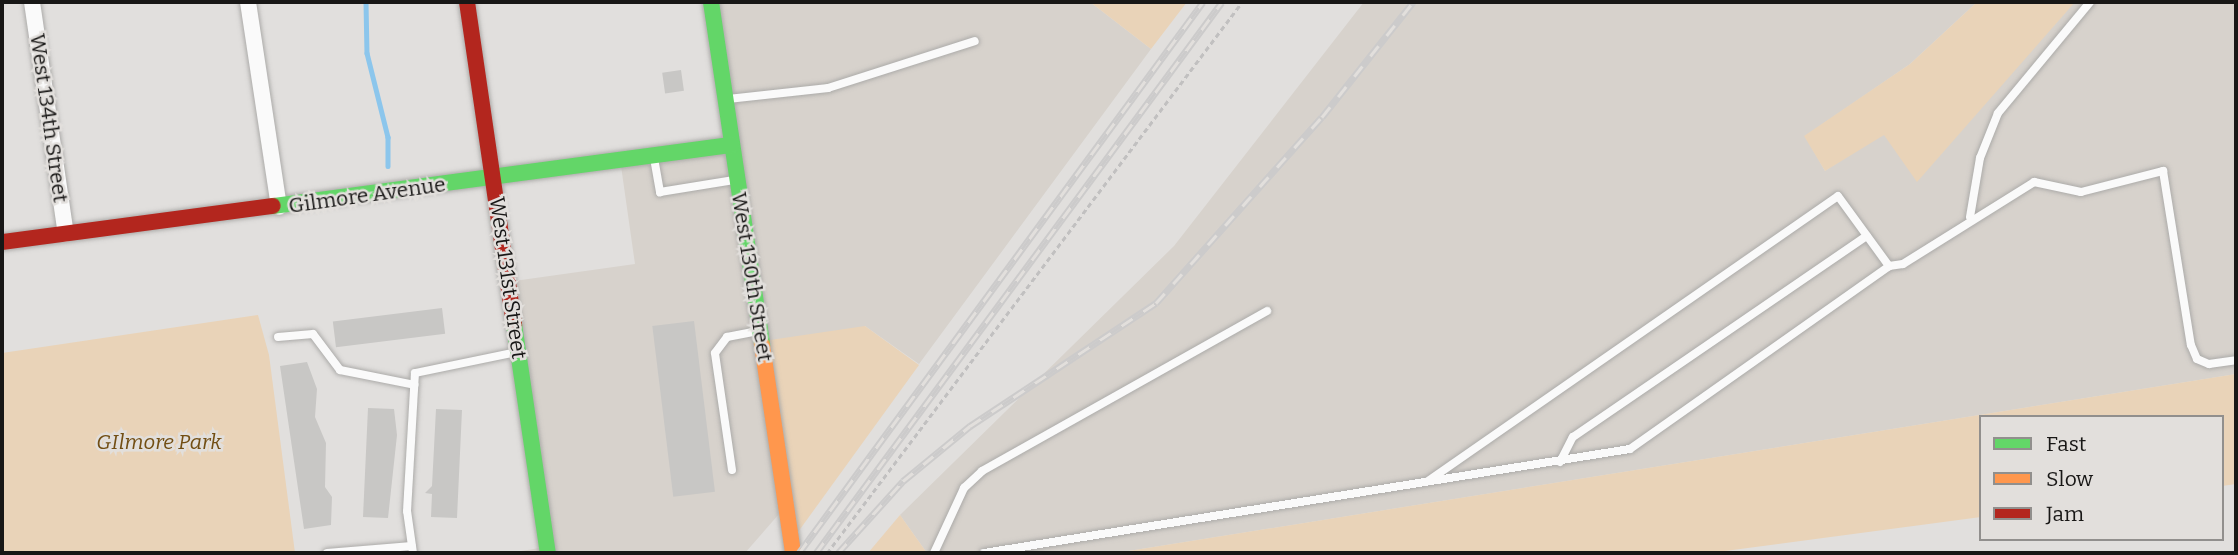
<!DOCTYPE html>
<html>
<head>
<meta charset="utf-8">
<style>
	body { margin:0 }
	#map { position:relative; width:2238px; height:555px; overflow:hidden; background:#e1dfdd; font-family:Bitter,serif }
	div>[style] { position:absolute }
	[style*='--x'] { left:calc(var(--x)*1px); top:calc(var(--y)*1px); width:calc(var(--w)*1px); rotate:calc(var(--a)*1deg) }
	.built>* { inset:0; background:#d7d2cc }
	.green>* { inset:0; background:#e9d3b8 }
	.stream>* { height:4.5px; margin:-2.25px; padding:0 2.25px; transform-origin:2.25px; border-radius:2.25px; background:#8cc6ec }
	.building>* { inset:0; background:#c8c7c5; transform-origin:0 0 }
	.path>* { height:2.5px; margin-top:-1.25px; transform-origin:0; background:repeating-linear-gradient(90deg,#c1c0c0 0 5px,transparent 0 8.5px) }
	.roads { filter:drop-shadow(0 0 2px #acaba9) drop-shadow(0 0 2px #acaba9) }
	.lane>* { height:8px; margin:-4px; padding:0 4px; transform-origin:4px; border-radius:4px; background:#fafafa }
	.street>* { height:16px; margin:-8px; padding:0 8px; transform-origin:8px; border-radius:8px; background:#fafafa }
	.fast>* { height:16px; margin:-8px; padding:0 8px; transform-origin:8px; border-radius:8px; background:#63d668 }
	.slow>* { height:16px; margin:-8px; padding:0 8px; transform-origin:8px; border-radius:8px; background:#ff974d }
	.jam>* { height:16px; margin:-8px; padding:0 8px; transform-origin:8px; border-radius:8px; background:#b3261e }
	.rail>* { height:7px; margin-top:-3.5px; transform-origin:0; background:repeating-linear-gradient(90deg,#e2dfdc 0 13px,#cccbcb 0 26px); box-sizing:border-box; border-block:2px solid #cccbcb }
	span { translate:-50% -50%; white-space:nowrap; text-align:center; line-height:1.15; -webkit-text-stroke:5px #e2dfdc; paint-order:stroke }
	.street-label { font-size:21px; color:#181716 }
	.park-label { font-size:21px; color:#724e13; font-style:italic }
	.frame { position:absolute; inset:0; border:4px solid #181716; pointer-events:none }
	.legend { position:absolute; left:1979px; top:415px; width:245px; height:126px; box-sizing:border-box; background:#e2dfdc; border:2px solid #918f8d; margin:0; padding:9px 12px; list-style:none; font-size:21px; color:#181716 }
	.legend li { display:flex; align-items:center; gap:14px; height:35px }
	.legend b { width:35px; border:2px solid #918f8d }
</style>
</head>
<body>
<div id="map">
	<div class="built">
		<div style="clip-path:polygon(719px 2px,1090px 2px,1151px 49px,919px 364px,865px 326px,793px 498px,745px 553px,509px 553px,552px 546px,514px 281px,635px 264px,621px 166px,741px 150px)"></div>
		<div style="clip-path:polygon(1364px 2px,1977px 2px,1910px 64px,1805px 136px,1825px 171px,2075px 2px,2236px 2px,2236px 374px,1116px 553px,927px 553px,900px 515px,1174px 246px)"></div>
	</div>
	<div class="green">
		<div style="clip-path:polygon(1090px 2px,1187px 2px,1151px 49px)"></div>
		<div style="clip-path:polygon(1977px 2px,2075px 2px,1917px 182px,1884px 135px,1825px 171px,1804px 136px,1910px 64px)"></div>
		<div style="clip-path:polygon(258px 315px,269px 355px,295px 553px,2px 553px,2px 353px)"></div>
		<div style="clip-path:polygon(865px 326px,919px 365px,798px 532px,770px 340px)"></div>
		<div style="clip-path:polygon(2236px 374px,2236px 484px,2222px 486px,2222px 417px,1981px 417px,1981px 517px,1710px 553px,1116px 553px)"></div>
		<div style="clip-path:polygon(900px 515px,927px 553px,868px 553px)"></div>
	</div>
	<div class="stream">
		<div style="--x:366;--y:2;--w:51;--a:88.9"></div>
		<div style="--x:367;--y:53;--w:87;--a:76"></div>
		<div style="--x:388;--y:137;--w:29;--a:90"></div>
	</div>
	<div class="building">
		<div style="left:681px;top:70px;width:21px;height:19px;rotate:82deg"></div>
		<div style="left:442px;top:308px;width:26px;height:110px;rotate:83deg"></div>
		<div style="left:694px;top:321px;width:172px;height:42px;rotate:83deg"></div>
		<div style="clip-path:polygon(307px 362px,317px 389px,315px 417px,326px 443px,325px 487px,332px 497px,331px 525px,304px 529px,280px 366px)"></div>
		<div style="clip-path:polygon(368px 408px,394px 409px,397px 435px,388px 518px,363px 517px)"></div>
		<div style="clip-path:polygon(436px 409px,462px 410px,457px 518px,431px 517px,432px 494px,425px 493px,432px 486px)"></div>
	</div>
	<div class="path">
		<div style="--x:827;--y:553;--w:690;--a:-53.01"></div>
	</div>
	<div class="roads">
		<div class="lane">
			<div style="--x:728;--y:99;--w:101;--a:-6.3"></div>
			<div style="--x:828;--y:88;--w:154;--a:-17.7"></div>
			<div style="--x:654;--y:158;--w:35;--a:80"></div>
			<div style="--x:660;--y:192;--w:75;--a:-9.2"></div>
			<div style="--x:1970;--y:217;--w:60;--a:-80.4"></div>
			<div style="--x:1980;--y:158;--w:48;--a:-68.2"></div>
			<div style="--x:1998;--y:113;--w:144;--a:-50.3"></div>
			<div style="--x:278;--y:337;--w:35;--a:-5"></div>
			<div style="--x:313;--y:334;--w:45;--a:53.1"></div>
			<div style="--x:340;--y:370;--w:76;--a:11.3"></div>
			<div style="--x:1560;--y:462;--w:28;--a:-63"></div>
			<div style="--x:1573;--y:437;--w:356;--a:-34.4"></div>
			<div style="--x:732;--y:470;--w:118;--a:-98.3"></div>
			<div style="--x:715;--y:353;--w:20;--a:-53"></div>
			<div style="--x:727;--y:337;--w:33;--a:-11"></div>
			<div style="--x:1428;--y:481;--w:499;--a:-34.8"></div>
			<div style="--x:1838;--y:196;--w:87;--a:53.9"></div>
			<div style="--x:327;--y:553;--w:85;--a:-4.7"></div>
			<div style="--x:413;--y:553;--w:42;--a:-98.1"></div>
			<div style="--x:407;--y:511;--w:138;--a:-86.7"></div>
			<div style="--x:415;--y:373;--w:103;--a:-11.7"></div>
			<div style="--x:934;--y:553;--w:72;--a:-65.2"></div>
			<div style="--x:964;--y:488;--w:25;--a:-43"></div>
			<div style="--x:982;--y:471;--w:327;--a:-29.3"></div>
			<div style="--x:984;--y:553;--w:654;--a:-9.15"></div>
			<div style="--x:1630;--y:449;--w:317;--a:-35.2"></div>
			<div style="--x:1889;--y:266;--w:14;--a:-8"></div>
			<div style="--x:1903;--y:264;--w:155;--a:-32"></div>
			<div style="--x:2034;--y:182;--w:48;--a:12"></div>
			<div style="--x:2081;--y:192;--w:85;--a:-14.4"></div>
			<div style="--x:2163;--y:171;--w:176;--a:80.9"></div>
			<div style="--x:2191;--y:345;--w:15;--a:67"></div>
			<div style="--x:2197;--y:359;--w:13;--a:23"></div>
			<div style="--x:2209;--y:364;--w:27;--a:-8"></div>
		</div>
		<div class="street">
			<div style="--x:32;--y:2;--w:234;--a:81.7"></div>
			<div style="--x:248;--y:2;--w:207;--a:81.4"></div>
		</div>
		<div class="fast">
			<div style="--x:711;--y:2;--w:347;--a:81.5"></div>
			<div style="--x:273;--y:206;--w:463;--a:-7.6"></div>
			<div style="--x:514;--y:324;--w:232;--a:81.6"></div>
		</div>
		<div class="slow">
			<div style="--x:762;--y:345;--w:210;--a:81.5"></div>
		</div>
		<div class="jam">
			<div style="--x:467;--y:2;--w:325;--a:81.7"></div>
			<div style="--x:2;--y:242;--w:273;--a:-7.6"></div>
		</div>
	</div>
	<div class="rail">
		<div style="--x:799;--y:553;--w:683;--a:-53.75"></div>
		<div style="--x:816;--y:553;--w:684;--a:-53.62"></div>
		<div style="--x:838;--y:553;--w:97;--a:-47.9"></div>
		<div style="--x:903;--y:481;--w:87;--a:-39.4"></div>
		<div style="--x:970;--y:426;--w:223;--a:-33.5"></div>
		<div style="--x:1156;--y:303;--w:249;--a:-48.3"></div>
		<div style="--x:1322;--y:117;--w:147;--a:-51.6"></div>
	</div>
	<div class="street-label">
		<span style="left:49px;top:118px;rotate:82deg">West 134th Street</span>
		<span style="left:367px;top:195px;rotate:-8deg">Gilmore Avenue</span>
		<span style="left:752px;top:277px;rotate:81deg">West 130th Street</span>
		<span style="left:508px;top:278px;rotate:82deg">West 131st Street</span>
	</div>
	<div class="park-label">
		<span style="left:159px;top:442px">GIlmore Park</span>
	</div>
	<div class="frame"></div>
	<ul class="legend">
	<li><b style="height:9px;background:#63d668"></b>Fast</li>
	<li><b style="height:9px;background:#ff974d"></b>Slow</li>
	<li><b style="height:9px;background:#b3261e"></b>Jam</li>
	</ul>
</div>
</body>
</html>
